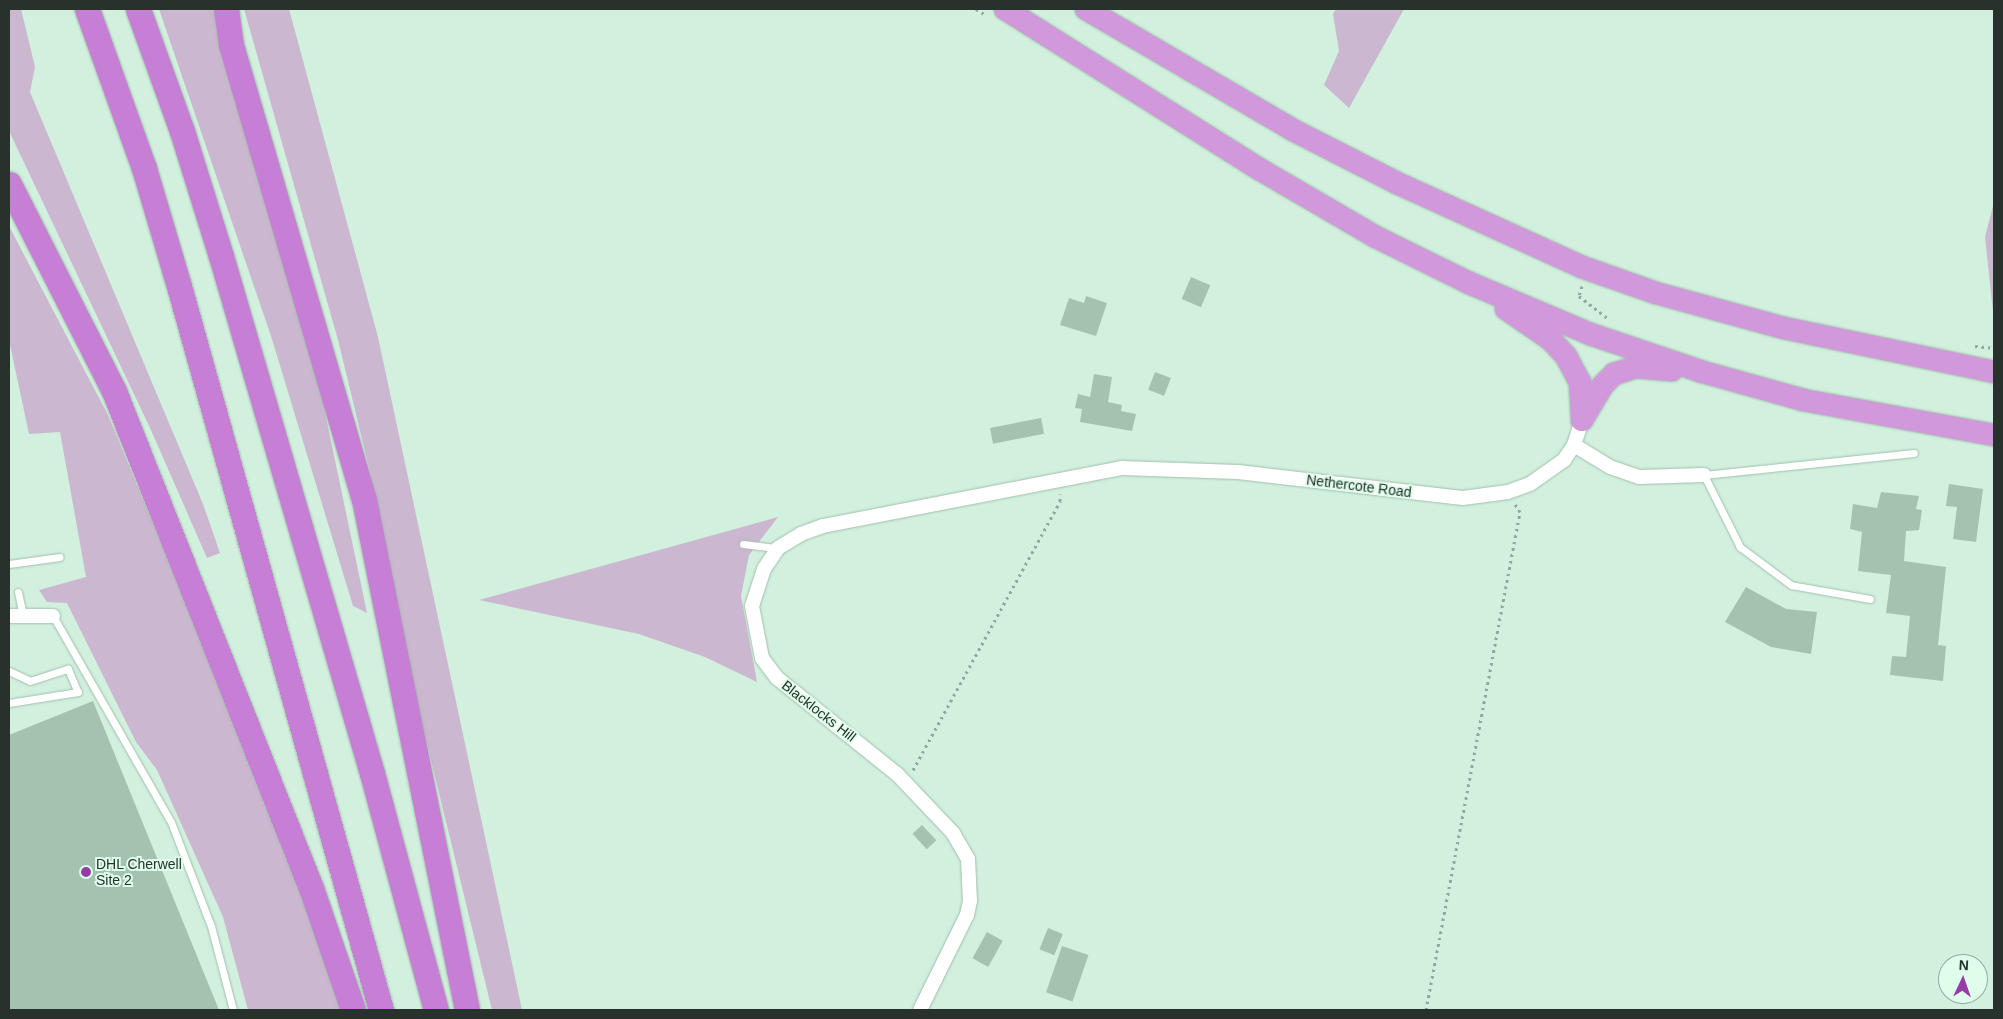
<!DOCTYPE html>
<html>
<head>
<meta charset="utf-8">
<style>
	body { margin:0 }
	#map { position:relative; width:2003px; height:1019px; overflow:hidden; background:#d1f0dd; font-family:Helvetica,sans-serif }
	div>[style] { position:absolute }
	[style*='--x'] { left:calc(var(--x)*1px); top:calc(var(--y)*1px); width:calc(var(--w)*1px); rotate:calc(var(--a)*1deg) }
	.green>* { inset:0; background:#ccb7d0 }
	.building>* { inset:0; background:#a4c2b0; transform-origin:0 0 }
	.path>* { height:3px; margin-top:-1.5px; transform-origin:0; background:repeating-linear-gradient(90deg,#90a799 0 2.5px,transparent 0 6.5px) }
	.roads { filter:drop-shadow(0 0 1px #a2bfad) drop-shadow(0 0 1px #a2bfad) }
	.service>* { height:7px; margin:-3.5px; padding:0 3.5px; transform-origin:3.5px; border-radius:3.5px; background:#fff }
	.minor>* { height:14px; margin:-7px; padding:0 7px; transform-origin:7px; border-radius:7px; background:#fff }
	.trunk>* { height:22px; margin:-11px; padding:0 11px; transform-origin:11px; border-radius:11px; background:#d298dc }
	.motorway>* { height:25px; margin:-12.5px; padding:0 12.5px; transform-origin:12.5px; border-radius:12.5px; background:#c67fd4 }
	.dots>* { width:14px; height:14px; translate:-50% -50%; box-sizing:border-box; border:2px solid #defdea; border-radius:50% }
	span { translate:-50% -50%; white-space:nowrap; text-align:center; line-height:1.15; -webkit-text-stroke:4px #defdea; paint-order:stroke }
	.street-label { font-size:14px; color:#26322b }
	.poi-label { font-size:14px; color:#26322b }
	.left { translate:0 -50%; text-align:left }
	.frame { position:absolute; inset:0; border:10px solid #26322b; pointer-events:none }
	.north { position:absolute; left:1938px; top:954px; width:50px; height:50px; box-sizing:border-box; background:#defdea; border:1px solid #94ac9e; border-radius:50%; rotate:3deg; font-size:14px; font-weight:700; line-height:20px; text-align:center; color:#26322b }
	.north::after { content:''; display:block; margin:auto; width:18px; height:22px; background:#963ca7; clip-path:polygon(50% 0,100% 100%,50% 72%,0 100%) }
</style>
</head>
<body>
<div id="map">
	<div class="green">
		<div style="clip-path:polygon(9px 9px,21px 9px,35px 67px,30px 92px,203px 504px,220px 553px,207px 558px,151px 430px,9px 131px)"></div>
		<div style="clip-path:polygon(159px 9px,215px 9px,318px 379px,367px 613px,353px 606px,271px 336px)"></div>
		<div style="clip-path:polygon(244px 9px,289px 9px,378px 337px,522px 1010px,492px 1010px,417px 703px,379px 509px,338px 340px)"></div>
		<div style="clip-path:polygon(1336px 9px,1404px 9px,1349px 108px,1324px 85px,1339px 51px,1333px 14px)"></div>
		<div style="clip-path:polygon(1994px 202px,1994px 321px,1985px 237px)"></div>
		<div style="clip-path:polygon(9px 226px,108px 415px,206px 651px,305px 903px,342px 1010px,248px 1010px,223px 917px,157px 770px,136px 742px,67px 603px,47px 602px,39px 590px,86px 577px,60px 432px,29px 434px,9px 340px)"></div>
		<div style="clip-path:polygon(778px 517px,749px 555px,741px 596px,757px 682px,705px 657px,639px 634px,479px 600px)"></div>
	</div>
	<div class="building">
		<div style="left:1191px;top:277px;width:21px;height:24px;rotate:23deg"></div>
		<div style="clip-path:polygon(1086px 296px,1107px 303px,1096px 336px,1060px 325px,1069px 298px,1084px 303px)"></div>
		<div style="left:1155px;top:372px;width:17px;height:19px;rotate:21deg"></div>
		<div style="clip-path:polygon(1094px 374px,1112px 377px,1108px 402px,1122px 405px,1121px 411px,1136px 414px,1132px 431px,1080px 422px,1082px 409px,1075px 408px,1078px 394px,1090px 397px)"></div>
		<div style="left:1041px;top:418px;width:16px;height:52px;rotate:79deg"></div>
		<div style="clip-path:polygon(1949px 484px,1983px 489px,1976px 542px,1953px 539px,1957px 507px,1946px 506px)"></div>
		<div style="clip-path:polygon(1881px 492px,1919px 496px,1916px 509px,1922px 510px,1919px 530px,1906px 531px,1904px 561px,1946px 567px,1938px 645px,1946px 646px,1943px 681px,1890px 675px,1892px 656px,1906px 657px,1910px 616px,1886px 613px,1891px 575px,1858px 571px,1862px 532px,1850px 529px,1853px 504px,1877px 508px)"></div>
		<div style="clip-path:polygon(1746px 587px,1786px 609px,1817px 612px,1811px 654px,1771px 647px,1725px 622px)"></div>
		<div style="clip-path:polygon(93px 701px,219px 1010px,9px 1010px,9px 735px)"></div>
		<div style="left:922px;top:825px;width:21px;height:13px;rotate:47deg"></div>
		<div style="left:1048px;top:928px;width:16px;height:23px;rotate:22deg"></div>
		<div style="left:987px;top:932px;width:18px;height:30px;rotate:29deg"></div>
		<div style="left:1062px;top:946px;width:28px;height:49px;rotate:19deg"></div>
	</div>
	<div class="path">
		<div style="--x:976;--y:9;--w:12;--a:31"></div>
		<div style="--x:1582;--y:286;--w:10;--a:107"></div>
		<div style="--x:1579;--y:296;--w:36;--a:38"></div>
		<div style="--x:1975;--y:346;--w:19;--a:6"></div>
		<div style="--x:913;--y:770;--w:307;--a:-61.3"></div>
		<div style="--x:1060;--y:501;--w:7;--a:-90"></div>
		<div style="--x:1426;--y:1010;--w:507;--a:-79.31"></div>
		<div style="--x:1520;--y:512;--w:9;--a:-122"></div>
	</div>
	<div class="roads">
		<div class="service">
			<div style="--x:743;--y:544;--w:35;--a:7"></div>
			<div style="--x:9;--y:564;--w:51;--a:-7.8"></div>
			<div style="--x:18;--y:592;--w:25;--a:78"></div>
			<div style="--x:1870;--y:599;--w:80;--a:-170"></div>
			<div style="--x:1791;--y:585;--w:64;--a:-143.3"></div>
			<div style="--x:1740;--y:547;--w:80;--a:-116.6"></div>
			<div style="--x:1704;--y:475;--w:211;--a:-6"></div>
			<div style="--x:53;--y:616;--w:237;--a:60.2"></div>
			<div style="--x:171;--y:822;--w:111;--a:69"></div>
			<div style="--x:211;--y:926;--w:87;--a:75.3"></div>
			<div style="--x:9;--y:671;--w:23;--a:25"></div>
			<div style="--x:30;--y:681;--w:40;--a:-18"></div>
			<div style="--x:68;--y:669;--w:25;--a:67"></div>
			<div style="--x:78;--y:692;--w:70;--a:170.9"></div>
		</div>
		<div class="minor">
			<div style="--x:1574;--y:445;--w:42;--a:31.4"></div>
			<div style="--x:1610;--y:467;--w:31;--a:19"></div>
			<div style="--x:1639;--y:477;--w:65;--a:-1.8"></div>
			<div style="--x:9;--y:616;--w:44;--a:0"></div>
			<div style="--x:920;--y:1010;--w:106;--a:-63.7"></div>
			<div style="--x:967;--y:915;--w:14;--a:-78"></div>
			<div style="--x:970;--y:901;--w:42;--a:-92.7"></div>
			<div style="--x:968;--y:859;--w:30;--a:-120"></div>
			<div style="--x:953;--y:833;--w:80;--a:-133.5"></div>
			<div style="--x:898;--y:775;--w:155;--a:-141.3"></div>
			<div style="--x:777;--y:678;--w:25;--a:-127"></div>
			<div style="--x:762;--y:658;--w:53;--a:-100.9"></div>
			<div style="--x:752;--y:606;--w:39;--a:-72"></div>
			<div style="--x:764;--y:569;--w:25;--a:-56"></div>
			<div style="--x:778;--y:548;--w:27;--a:-31"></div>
			<div style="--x:801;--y:534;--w:23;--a:-20"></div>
			<div style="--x:823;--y:526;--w:305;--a:-11"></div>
			<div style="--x:1122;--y:468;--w:116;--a:2"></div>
			<div style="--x:1238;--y:472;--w:226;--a:6.6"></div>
			<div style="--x:1463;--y:498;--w:45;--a:-7.6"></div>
			<div style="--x:1508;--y:492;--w:23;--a:-20"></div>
			<div style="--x:1530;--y:484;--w:42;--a:-35.2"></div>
			<div style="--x:1564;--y:460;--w:18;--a:-56"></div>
			<div style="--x:1574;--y:445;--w:26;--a:-72"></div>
		</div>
		<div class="trunk">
			<div style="--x:1005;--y:9;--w:302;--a:32.2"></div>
			<div style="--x:1261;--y:170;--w:133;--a:30.2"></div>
			<div style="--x:1376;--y:237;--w:102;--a:26.3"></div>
			<div style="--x:1467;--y:282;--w:134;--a:22.9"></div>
			<div style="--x:1590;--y:334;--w:119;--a:18.6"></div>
			<div style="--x:1703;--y:372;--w:104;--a:15.6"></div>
			<div style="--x:1803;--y:400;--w:194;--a:10.4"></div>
			<div style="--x:1086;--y:9;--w:240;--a:30.3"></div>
			<div style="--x:1293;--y:130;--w:117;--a:27"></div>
			<div style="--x:1397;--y:183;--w:203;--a:24.4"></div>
			<div style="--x:1582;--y:267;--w:78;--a:19.4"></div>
			<div style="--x:1656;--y:293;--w:133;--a:15.3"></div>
			<div style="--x:1784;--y:328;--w:215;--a:11.8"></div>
			<div style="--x:1506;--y:309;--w:53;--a:34.3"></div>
			<div style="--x:1550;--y:339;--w:23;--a:47"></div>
			<div style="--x:1566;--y:356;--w:30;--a:62"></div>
			<div style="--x:1580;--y:382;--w:38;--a:87"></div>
			<div style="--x:1582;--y:420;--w:41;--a:-59"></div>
			<div style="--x:1603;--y:385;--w:16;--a:-45"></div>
			<div style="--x:1614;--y:374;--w:22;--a:-18"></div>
			<div style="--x:1635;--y:367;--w:37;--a:5"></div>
		</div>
		<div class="motorway">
			<div style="--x:87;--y:9;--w:169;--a:70.3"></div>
			<div style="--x:144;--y:168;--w:123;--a:73.5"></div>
			<div style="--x:179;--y:286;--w:752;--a:74.41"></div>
			<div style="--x:138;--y:9;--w:130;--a:70.2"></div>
			<div style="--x:182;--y:131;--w:131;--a:72.7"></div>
			<div style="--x:221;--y:256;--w:539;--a:73.72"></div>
			<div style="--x:372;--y:773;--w:245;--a:74.9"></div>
			<div style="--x:226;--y:9;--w:36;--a:82"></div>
			<div style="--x:231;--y:45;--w:473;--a:73.7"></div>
			<div style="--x:364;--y:499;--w:521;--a:78.6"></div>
			<div style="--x:9;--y:184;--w:232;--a:63.1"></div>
			<div style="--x:114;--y:391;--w:535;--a:68.38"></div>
			<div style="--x:311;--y:888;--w:129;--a:71"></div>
		</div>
	</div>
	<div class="dots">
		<div style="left:86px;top:872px;background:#963ca7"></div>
	</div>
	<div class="street-label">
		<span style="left:1359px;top:486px;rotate:7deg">Nethercote Road</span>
		<span style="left:819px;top:711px;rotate:38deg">Blacklocks Hill</span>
	</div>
	<div class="poi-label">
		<span class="left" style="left:96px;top:872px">DHL Cherwell<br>Site 2</span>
	</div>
	<div class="frame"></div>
	<div class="north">N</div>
</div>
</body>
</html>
